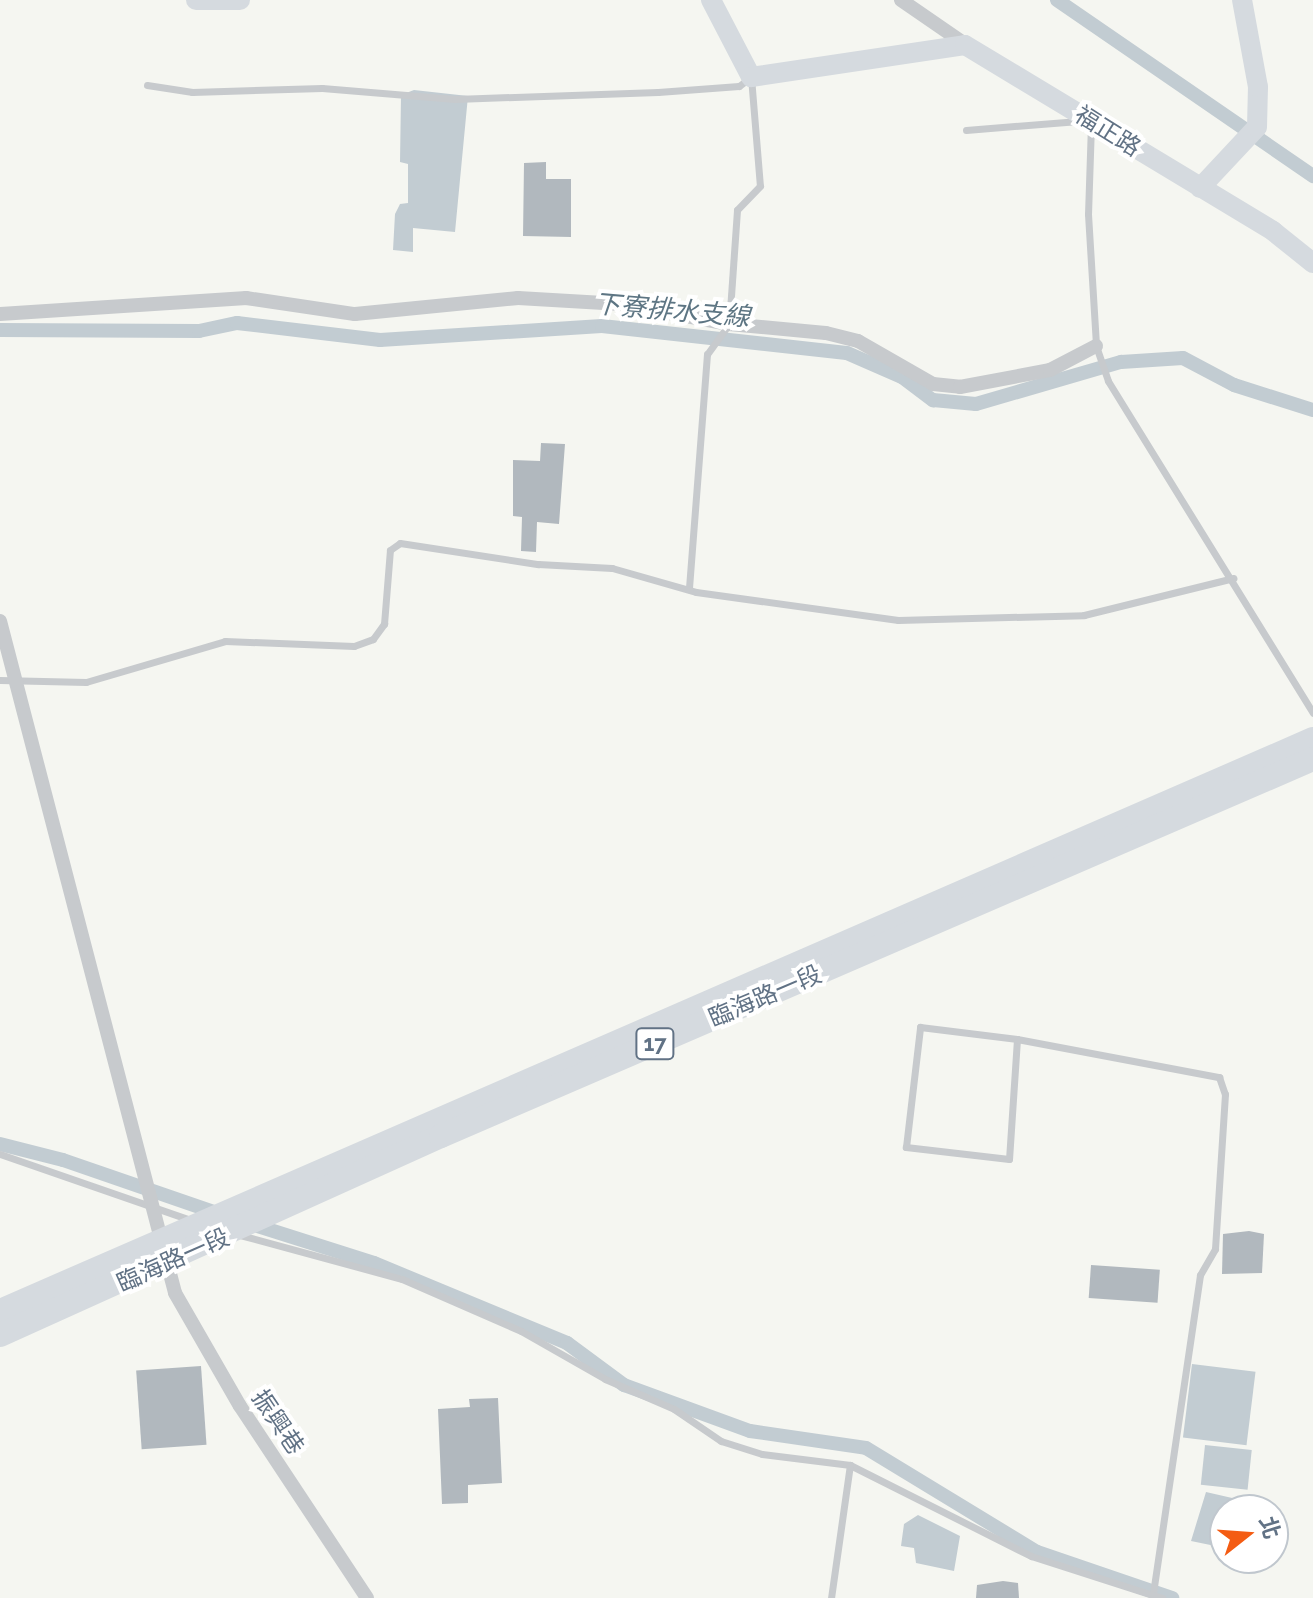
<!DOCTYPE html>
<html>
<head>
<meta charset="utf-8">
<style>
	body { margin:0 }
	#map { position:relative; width:1313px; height:1598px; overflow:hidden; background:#f5f6f1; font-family:Raleway,"Noto Sans TC",sans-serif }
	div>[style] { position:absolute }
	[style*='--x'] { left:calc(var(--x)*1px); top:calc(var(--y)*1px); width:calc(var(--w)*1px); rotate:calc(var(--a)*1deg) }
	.water>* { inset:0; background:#c2ccd2; transform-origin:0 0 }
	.canal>* { height:14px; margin:-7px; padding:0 7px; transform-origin:7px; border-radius:7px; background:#c2ccd2 }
	.building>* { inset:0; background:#b1b8be; transform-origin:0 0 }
	.lane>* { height:7px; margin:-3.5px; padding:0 3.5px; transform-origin:3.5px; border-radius:3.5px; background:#c7cacd }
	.street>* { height:14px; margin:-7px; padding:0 7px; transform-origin:7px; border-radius:7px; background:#c7cacd }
	.secondary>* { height:20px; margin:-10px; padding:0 10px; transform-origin:10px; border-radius:10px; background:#d5dadf }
	.primary>* { height:24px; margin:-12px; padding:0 12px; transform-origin:12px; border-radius:12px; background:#d5dadf }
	span { translate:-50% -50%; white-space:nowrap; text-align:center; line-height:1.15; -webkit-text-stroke:8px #fff; paint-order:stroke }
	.shield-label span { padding:2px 6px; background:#fff; border:2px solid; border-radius:6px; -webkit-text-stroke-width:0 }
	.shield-label { font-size:22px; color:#617285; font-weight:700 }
	.street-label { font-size:24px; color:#617285 }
	.water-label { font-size:26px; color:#5d7583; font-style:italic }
	.north { position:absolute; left:1209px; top:1494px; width:80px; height:80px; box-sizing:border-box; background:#fff; border:2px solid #c0c7ce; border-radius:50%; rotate:73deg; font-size:22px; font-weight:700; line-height:32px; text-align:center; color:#617285 }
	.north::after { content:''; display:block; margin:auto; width:28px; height:36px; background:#f45c13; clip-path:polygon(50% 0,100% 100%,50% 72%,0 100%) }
</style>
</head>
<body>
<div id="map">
	<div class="water">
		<div style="clip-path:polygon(414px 90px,468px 96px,455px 232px,413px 228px,413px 252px,393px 250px,395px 214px,400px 204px,408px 203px,408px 164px,400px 162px,401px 95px)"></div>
		<div style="left:1192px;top:1364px;width:64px;height:74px;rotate:7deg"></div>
		<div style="left:1205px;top:1445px;width:47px;height:40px;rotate:6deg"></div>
		<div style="clip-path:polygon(1206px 1492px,1254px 1503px,1252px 1510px,1225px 1510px,1225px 1548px,1191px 1541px)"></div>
		<div style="clip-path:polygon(918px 1515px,960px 1536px,954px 1571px,916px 1563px,914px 1548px,901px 1546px,904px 1524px)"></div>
	</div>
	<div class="canal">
		<div style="--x:1057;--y:0;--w:311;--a:34.5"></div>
		<div style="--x:0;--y:330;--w:199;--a:0.3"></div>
		<div style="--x:199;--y:331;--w:39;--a:-12"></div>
		<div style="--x:237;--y:323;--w:144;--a:6.8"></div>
		<div style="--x:380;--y:340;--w:222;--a:-3.6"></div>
		<div style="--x:602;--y:326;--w:246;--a:6.3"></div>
		<div style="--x:847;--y:353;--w:60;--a:23.6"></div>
		<div style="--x:902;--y:377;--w:39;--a:37"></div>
		<div style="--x:933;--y:400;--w:43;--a:5.3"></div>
		<div style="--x:976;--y:404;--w:151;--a:-16.2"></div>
		<div style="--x:1121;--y:362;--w:62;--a:-3.7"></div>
		<div style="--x:1183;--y:358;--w:58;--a:27.9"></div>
		<div style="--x:1234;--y:385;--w:83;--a:17.6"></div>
		<div style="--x:0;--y:1144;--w:65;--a:14.3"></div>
		<div style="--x:63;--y:1160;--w:166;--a:19"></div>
		<div style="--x:248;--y:1223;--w:132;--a:17.6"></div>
		<div style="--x:374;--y:1263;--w:209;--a:22.5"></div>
		<div style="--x:567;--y:1343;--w:71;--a:36.4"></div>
		<div style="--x:624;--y:1385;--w:134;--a:20.1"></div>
		<div style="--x:750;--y:1431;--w:117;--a:8.3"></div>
		<div style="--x:866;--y:1448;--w:200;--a:31.3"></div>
		<div style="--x:1037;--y:1552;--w:143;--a:18.8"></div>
	</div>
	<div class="building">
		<div style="clip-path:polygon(546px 162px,546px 179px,571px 179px,571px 237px,523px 236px,524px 163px)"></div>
		<div style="clip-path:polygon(541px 443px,565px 444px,559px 524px,537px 522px,536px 552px,521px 551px,522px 517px,513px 516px,513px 460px,540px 461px)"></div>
		<div style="clip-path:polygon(1249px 1231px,1264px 1234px,1262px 1273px,1222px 1274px,1223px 1234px)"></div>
		<div style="left:1091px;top:1265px;width:69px;height:33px;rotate:4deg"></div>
		<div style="left:201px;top:1366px;width:79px;height:65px;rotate:86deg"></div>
		<div style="clip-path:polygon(498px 1398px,502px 1483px,468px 1485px,468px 1503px,442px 1504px,438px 1409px,470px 1407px,469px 1399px)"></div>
		<div style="clip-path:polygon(1003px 1581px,1018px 1583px,1019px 1598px,976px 1598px,977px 1585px)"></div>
	</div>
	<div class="lane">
		<div style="--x:147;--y:85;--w:46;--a:8.8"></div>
		<div style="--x:192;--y:92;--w:130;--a:-1.8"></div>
		<div style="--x:322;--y:88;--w:133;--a:4.7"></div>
		<div style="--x:455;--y:99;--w:203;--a:-2"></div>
		<div style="--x:658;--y:92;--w:81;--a:-4.2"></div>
		<div style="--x:739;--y:86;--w:15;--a:-37"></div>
		<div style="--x:751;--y:77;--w:109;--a:85.3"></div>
		<div style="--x:760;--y:186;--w:33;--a:134"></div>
		<div style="--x:737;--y:210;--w:114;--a:94"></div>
		<div style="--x:729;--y:324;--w:37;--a:126"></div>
		<div style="--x:707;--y:354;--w:236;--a:94.4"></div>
		<div style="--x:1091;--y:124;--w:90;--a:91.9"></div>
		<div style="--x:1088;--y:214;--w:132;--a:86.5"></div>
		<div style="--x:1096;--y:346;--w:37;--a:71"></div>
		<div style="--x:1108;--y:381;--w:390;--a:58.3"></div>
		<div style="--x:966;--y:130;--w:113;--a:-4.6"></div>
		<div style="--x:0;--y:680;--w:86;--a:1.3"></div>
		<div style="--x:86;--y:682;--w:145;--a:-16.4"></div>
		<div style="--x:225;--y:641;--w:129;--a:2.2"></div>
		<div style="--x:354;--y:646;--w:20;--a:-20"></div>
		<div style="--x:373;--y:639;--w:19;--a:-54"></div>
		<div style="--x:384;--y:624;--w:74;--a:-85.4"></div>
		<div style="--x:390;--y:550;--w:12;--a:-35"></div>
		<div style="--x:400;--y:543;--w:140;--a:8.7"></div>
		<div style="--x:538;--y:564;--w:74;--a:3.1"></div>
		<div style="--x:612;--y:568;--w:87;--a:15.9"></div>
		<div style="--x:696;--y:592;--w:204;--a:7.9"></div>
		<div style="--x:898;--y:620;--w:186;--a:-1.5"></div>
		<div style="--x:1084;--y:615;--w:154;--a:-13.9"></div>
		<div style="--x:1017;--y:1039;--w:120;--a:93.8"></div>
		<div style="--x:1009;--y:1159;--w:104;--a:-173.4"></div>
		<div style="--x:906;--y:1147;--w:121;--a:-83.3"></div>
		<div style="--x:920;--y:1027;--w:98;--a:7.1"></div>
		<div style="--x:1017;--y:1039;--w:206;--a:10.7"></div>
		<div style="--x:1219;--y:1077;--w:18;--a:71"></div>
		<div style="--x:1225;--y:1094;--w:155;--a:93.7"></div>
		<div style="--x:1215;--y:1249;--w:30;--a:120"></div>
		<div style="--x:1200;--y:1275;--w:321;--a:98.4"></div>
		<div style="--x:0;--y:1154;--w:202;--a:19.1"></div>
		<div style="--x:240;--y:1235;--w:168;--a:15.2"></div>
		<div style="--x:402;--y:1279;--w:130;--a:23.6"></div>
		<div style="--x:521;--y:1331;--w:97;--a:29.7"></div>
		<div style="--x:605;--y:1379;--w:75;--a:23.5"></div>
		<div style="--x:674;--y:1409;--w:57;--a:34.2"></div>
		<div style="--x:721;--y:1441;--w:43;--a:17.6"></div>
		<div style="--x:762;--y:1454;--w:89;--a:7.1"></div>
		<div style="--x:850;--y:1465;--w:203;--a:26.7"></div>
		<div style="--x:1031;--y:1556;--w:138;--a:17.8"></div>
		<div style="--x:831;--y:1598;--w:134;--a:-81.9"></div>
	</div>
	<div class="street">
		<div style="--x:901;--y:0;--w:78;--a:34.5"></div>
		<div style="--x:0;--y:314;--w:247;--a:-3.7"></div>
		<div style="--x:246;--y:298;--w:110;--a:8.4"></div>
		<div style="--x:355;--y:314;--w:164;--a:-5.6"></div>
		<div style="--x:518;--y:298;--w:103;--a:3.3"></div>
		<div style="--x:621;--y:304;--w:110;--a:10.5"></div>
		<div style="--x:729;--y:324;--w:97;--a:5.3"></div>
		<div style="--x:826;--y:333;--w:33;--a:14"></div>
		<div style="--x:858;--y:341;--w:86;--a:29.8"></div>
		<div style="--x:933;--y:384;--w:27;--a:6"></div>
		<div style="--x:960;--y:387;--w:92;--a:-10.7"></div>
		<div style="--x:1050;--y:370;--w:52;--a:-27.6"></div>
		<div style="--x:0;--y:621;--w:694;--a:75.4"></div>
		<div style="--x:175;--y:1293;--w:130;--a:60.1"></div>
		<div style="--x:240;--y:1406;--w:230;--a:56.5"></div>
	</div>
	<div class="secondary">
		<div style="--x:196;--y:0;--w:44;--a:0"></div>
		<div style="--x:711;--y:0;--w:87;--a:62.5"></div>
		<div style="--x:751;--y:77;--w:216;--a:-8.5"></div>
		<div style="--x:965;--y:45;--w:360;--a:31.1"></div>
		<div style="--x:1273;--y:231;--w:51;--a:38.7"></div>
		<div style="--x:1200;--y:188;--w:83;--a:-46.9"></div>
		<div style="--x:1257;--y:127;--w:40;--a:-88.6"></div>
		<div style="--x:1258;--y:87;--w:88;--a:-100.4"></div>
	</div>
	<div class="primary">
		<div style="--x:0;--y:1311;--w:1432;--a:-23.54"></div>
		<div style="--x:0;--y:1335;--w:484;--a:-24.3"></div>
		<div style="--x:441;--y:1136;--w:950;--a:-23.38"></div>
	</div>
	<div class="shield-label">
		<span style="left:655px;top:1044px">17</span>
	</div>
	<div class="street-label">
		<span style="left:1108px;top:131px;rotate:32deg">福正路</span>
		<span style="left:765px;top:996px;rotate:-23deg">臨海路一段</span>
		<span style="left:173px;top:1260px;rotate:-24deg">臨海路一段</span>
		<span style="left:278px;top:1422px;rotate:56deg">振興巷</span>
	</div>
	<div class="water-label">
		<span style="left:672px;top:311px;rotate:5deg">下寮排水支線</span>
	</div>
	<div class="north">北</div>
</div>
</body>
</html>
